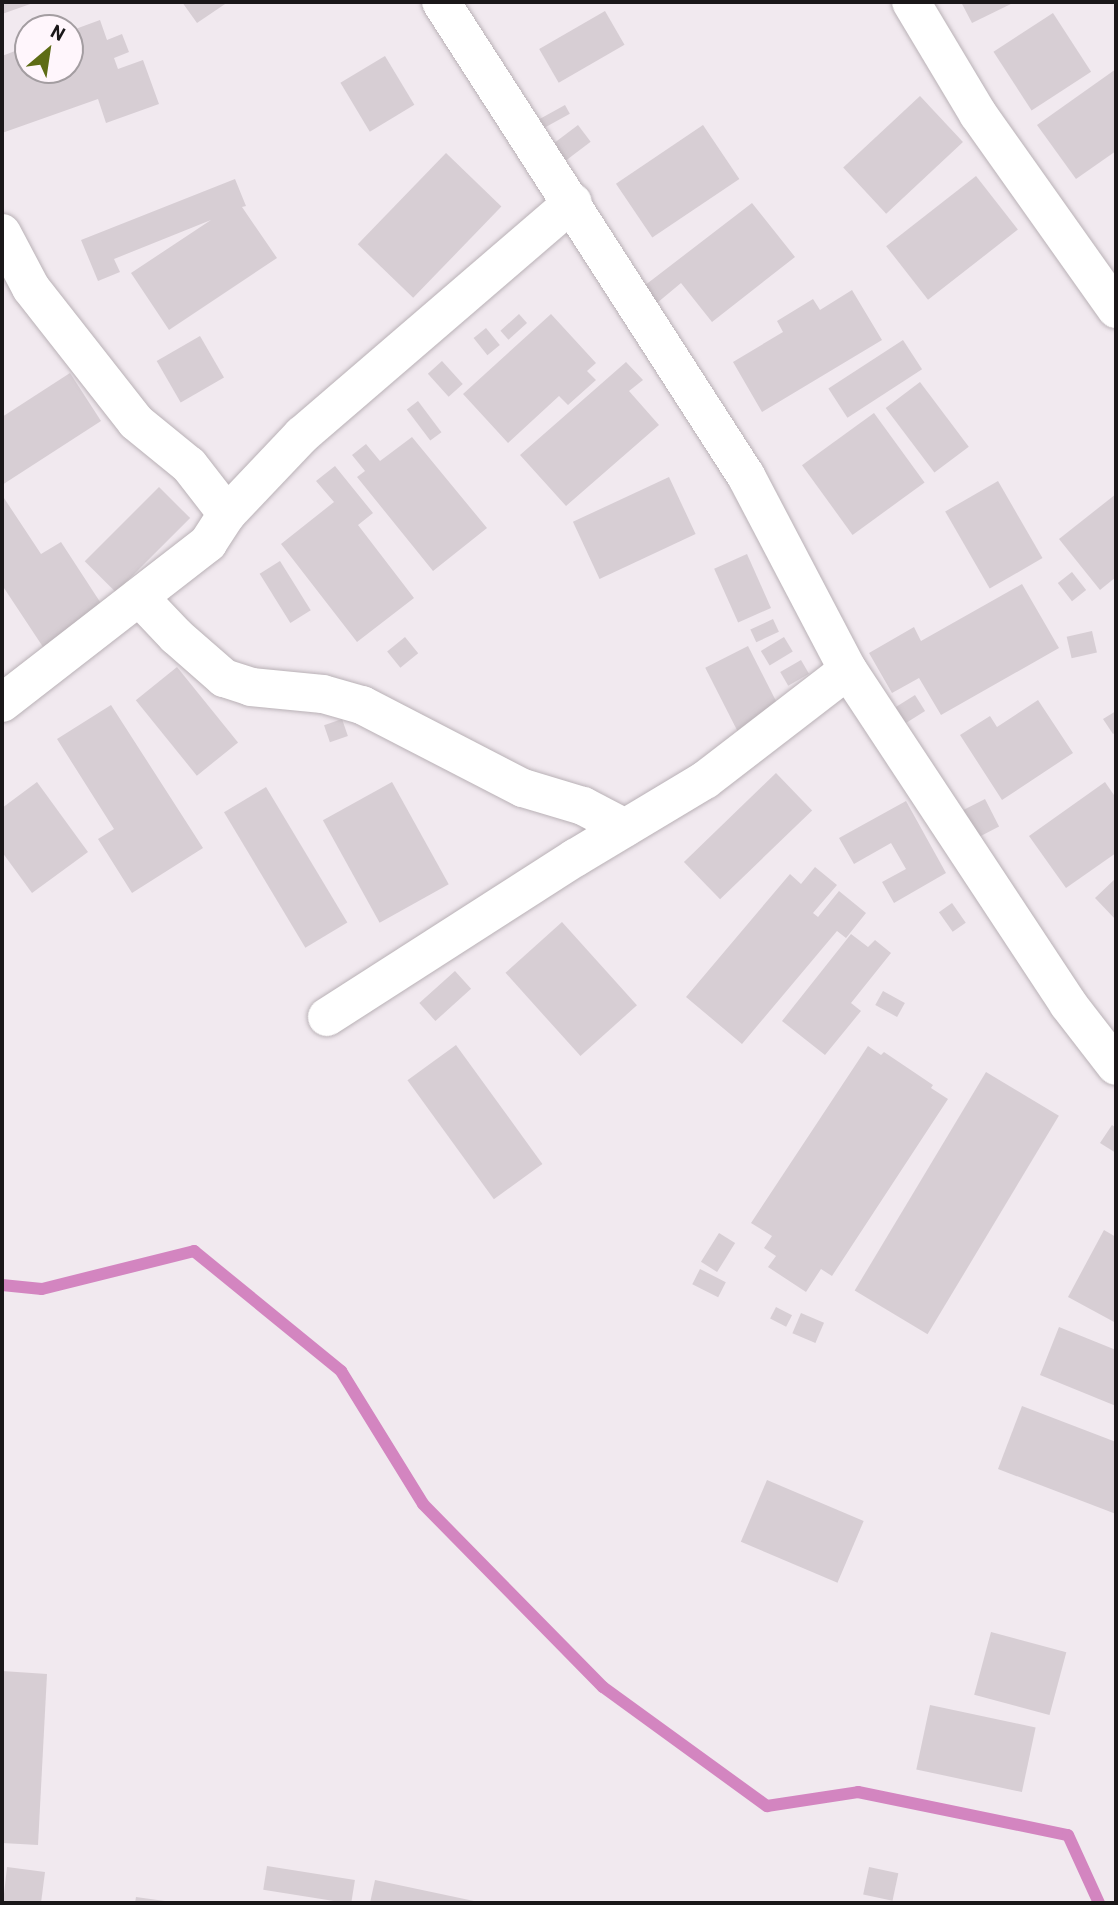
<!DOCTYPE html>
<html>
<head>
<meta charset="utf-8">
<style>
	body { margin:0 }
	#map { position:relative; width:1118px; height:1905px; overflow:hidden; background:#f1e9ef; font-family:Barlow,sans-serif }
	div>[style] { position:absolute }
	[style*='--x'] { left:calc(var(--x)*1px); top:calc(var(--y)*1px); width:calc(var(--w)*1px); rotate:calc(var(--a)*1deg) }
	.stream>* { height:12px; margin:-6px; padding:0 6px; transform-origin:6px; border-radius:6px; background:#d385c0 }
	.building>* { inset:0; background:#d7ced4; transform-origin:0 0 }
	.roads { filter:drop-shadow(0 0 2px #b9b1b6) drop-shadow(0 0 2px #b9b1b6) }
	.minor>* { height:38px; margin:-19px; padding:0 19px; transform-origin:19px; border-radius:19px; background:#fff }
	span { translate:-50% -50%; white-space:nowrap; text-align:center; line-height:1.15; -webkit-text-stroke:7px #fff6fc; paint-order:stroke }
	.frame { position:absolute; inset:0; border:4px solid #1a1719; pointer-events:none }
	.north { position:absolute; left:14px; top:14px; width:70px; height:70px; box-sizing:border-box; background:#fff6fc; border:2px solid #a39da1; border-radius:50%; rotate:29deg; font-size:19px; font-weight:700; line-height:28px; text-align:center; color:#1a1719 }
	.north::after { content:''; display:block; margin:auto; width:24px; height:32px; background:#5e6c15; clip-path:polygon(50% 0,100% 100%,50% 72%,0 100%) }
</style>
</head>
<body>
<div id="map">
	<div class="stream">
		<div style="--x:2;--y:1285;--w:40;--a:5.7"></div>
		<div style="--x:42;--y:1289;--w:157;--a:-14"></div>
		<div style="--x:194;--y:1251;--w:190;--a:39.2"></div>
		<div style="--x:341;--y:1371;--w:156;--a:58.3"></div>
		<div style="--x:423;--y:1504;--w:257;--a:45.5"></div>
		<div style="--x:603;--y:1687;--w:203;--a:36"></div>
		<div style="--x:767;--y:1806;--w:92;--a:-8.7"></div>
		<div style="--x:858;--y:1792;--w:214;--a:11.6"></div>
		<div style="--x:1068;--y:1835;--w:75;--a:65.5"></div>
	</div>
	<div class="building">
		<div style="clip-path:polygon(2px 2px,36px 2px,2px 14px)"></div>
		<div style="clip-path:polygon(182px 2px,228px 2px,197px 23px)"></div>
		<div style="clip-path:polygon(961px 2px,1015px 2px,972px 23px)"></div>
		<div style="left:605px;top:11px;width:39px;height:76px;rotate:60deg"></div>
		<div style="left:1053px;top:13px;width:70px;height:71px;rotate:57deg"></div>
		<div style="clip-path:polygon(100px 20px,107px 40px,122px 34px,129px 52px,114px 58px,118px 69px,143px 60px,159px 104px,106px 123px,98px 99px,2px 133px,2px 56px,28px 46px,28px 70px,70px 70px,70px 31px)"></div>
		<div style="left:385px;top:56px;width:57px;height:52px;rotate:59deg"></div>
		<div style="clip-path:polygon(1116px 69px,1116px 151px,1076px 179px,1037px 125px)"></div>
		<div style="left:920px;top:96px;width:63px;height:105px;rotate:47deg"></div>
		<div style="left:565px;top:105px;width:10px;height:29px;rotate:61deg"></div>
		<div style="left:578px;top:125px;width:21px;height:31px;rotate:53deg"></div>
		<div style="left:703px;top:125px;width:65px;height:105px;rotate:56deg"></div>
		<div style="left:446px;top:153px;width:77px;height:127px;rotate:44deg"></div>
		<div style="left:976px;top:176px;width:68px;height:114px;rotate:52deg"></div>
		<div style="clip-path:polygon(235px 179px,246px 206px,242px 207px,277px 258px,169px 330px,131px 273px,211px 220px,114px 259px,120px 272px,98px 281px,81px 240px)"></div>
		<div style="clip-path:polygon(752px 203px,795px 257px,712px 322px,681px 283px,657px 303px,644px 286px)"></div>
		<div style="clip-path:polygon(852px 290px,882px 340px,762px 412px,733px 362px,783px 332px,777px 321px,813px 299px,820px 310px)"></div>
		<div style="left:519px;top:314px;width:12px;height:25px;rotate:48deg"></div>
		<div style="clip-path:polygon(551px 314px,596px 363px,587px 371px,596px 380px,568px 405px,559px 396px,508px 443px,463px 394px)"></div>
		<div style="left:486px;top:328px;width:22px;height:16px;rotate:51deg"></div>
		<div style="left:200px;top:336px;width:48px;height:50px;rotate:60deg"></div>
		<div style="left:903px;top:340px;width:35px;height:89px;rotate:57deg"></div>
		<div style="left:442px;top:361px;width:31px;height:19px;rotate:48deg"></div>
		<div style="clip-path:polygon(626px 362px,643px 380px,629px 391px,659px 425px,566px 506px,520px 455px)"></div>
		<div style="clip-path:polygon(70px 373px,101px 421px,2px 485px,2px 417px)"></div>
		<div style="left:920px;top:382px;width:81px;height:43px;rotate:53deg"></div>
		<div style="left:418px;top:401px;width:39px;height:14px;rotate:53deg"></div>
		<div style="left:874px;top:413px;width:86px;height:89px;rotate:54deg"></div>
		<div style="clip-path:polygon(412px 437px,487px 528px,433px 571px,357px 477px,365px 471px,352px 455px,366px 444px,380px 461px)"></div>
		<div style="clip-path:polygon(335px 466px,373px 513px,358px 525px,414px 598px,357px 642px,281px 544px,334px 502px,316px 481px)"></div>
		<div style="left:669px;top:477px;width:63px;height:106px;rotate:65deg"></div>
		<div style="left:998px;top:481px;width:89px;height:61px;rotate:60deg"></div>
		<div style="left:159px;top:487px;width:44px;height:105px;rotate:45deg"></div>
		<div style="clip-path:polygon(1116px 494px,1116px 577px,1100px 590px,1059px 539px)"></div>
		<div style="clip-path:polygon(2px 495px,41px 554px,61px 542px,104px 608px,43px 647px,2px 585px)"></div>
		<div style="left:747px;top:554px;width:59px;height:36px;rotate:66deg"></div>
		<div style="left:280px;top:561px;width:58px;height:24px;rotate:58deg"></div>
		<div style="left:1072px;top:572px;width:23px;height:18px;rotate:52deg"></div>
		<div style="clip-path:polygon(1022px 584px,1059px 648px,941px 715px,919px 678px,892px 693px,869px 653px,914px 627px,921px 641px)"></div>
		<div style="left:773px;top:619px;width:14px;height:25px;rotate:65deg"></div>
		<div style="left:1092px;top:631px;width:22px;height:26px;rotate:77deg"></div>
		<div style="left:405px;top:637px;width:21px;height:23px;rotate:51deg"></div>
		<div style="left:784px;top:637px;width:17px;height:27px;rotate:59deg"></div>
		<div style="left:748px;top:646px;width:78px;height:48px;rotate:63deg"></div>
		<div style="left:801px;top:660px;width:16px;height:24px;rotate:60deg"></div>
		<div style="left:177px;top:667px;width:97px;height:53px;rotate:51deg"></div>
		<div style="left:915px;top:695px;width:19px;height:23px;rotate:58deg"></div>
		<div style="clip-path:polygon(1038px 700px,1073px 753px,1002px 800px,960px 735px,990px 716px,997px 727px)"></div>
		<div style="clip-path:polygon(111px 705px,203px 848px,132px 893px,98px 839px,114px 829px,57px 739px)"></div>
		<div style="clip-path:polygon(1116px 711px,1116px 732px,1113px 734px,1103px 719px)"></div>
		<div style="left:342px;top:719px;width:18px;height:19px;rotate:71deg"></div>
		<div style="left:776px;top:773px;width:52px;height:128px;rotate:46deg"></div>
		<div style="clip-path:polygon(37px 782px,88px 852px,32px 893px,2px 852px,2px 808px)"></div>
		<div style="left:392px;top:782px;width:117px;height:79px;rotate:61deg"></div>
		<div style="clip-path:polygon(1105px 782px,1116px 798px,1116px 853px,1066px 888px,1029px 836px)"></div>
		<div style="left:266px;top:787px;width:158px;height:49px;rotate:59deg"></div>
		<div style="left:985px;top:799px;width:31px;height:27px;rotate:63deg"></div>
		<div style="clip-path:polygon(906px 801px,946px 873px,894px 903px,882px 882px,906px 869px,891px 843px,854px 864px,839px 838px)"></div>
		<div style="clip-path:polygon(815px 867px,837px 885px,813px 913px,818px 917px,839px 891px,866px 913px,846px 938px,837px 931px,742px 1044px,686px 997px,790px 874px,801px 884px)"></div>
		<div style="clip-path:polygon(1116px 878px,1116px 920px,1095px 898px)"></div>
		<div style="left:952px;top:903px;width:24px;height:16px;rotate:55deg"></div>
		<div style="left:562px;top:922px;width:112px;height:76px;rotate:48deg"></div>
		<div style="clip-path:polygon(851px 934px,868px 947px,875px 940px,891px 953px,851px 1003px,861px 1011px,825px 1055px,782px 1021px)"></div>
		<div style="left:455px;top:971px;width:24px;height:48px;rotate:48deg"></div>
		<div style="left:883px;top:991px;width:25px;height:16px;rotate:29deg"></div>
		<div style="left:456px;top:1045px;width:147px;height:60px;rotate:54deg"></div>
		<div style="clip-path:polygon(868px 1046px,881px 1055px,884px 1052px,933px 1085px,931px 1088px,948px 1099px,832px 1276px,821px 1269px,806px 1292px,768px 1267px,776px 1256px,764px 1248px,772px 1236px,751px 1223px)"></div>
		<div style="left:986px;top:1072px;width:85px;height:255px;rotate:31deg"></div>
		<div style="clip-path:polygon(1112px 1125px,1116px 1128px,1116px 1153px,1100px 1143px)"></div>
		<div style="clip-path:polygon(1104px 1230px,1116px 1237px,1116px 1323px,1068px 1297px)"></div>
		<div style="left:719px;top:1233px;width:19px;height:34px;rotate:32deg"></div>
		<div style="left:700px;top:1269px;width:29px;height:17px;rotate:27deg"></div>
		<div style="left:776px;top:1307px;width:18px;height:13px;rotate:27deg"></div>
		<div style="left:801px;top:1313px;width:25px;height:22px;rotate:23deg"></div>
		<div style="clip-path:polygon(1059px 1327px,1116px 1350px,1116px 1406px,1040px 1375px)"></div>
		<div style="clip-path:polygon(1022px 1406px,1116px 1442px,1116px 1514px,998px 1469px)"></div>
		<div style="left:767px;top:1480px;width:105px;height:67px;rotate:23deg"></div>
		<div style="left:991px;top:1632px;width:78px;height:65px;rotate:15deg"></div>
		<div style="clip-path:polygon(2px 1671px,47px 1674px,38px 1845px,2px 1843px)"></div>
		<div style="left:930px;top:1705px;width:108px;height:66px;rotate:12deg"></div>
		<div style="left:267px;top:1866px;width:89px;height:24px;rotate:9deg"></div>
		<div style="clip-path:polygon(7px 1867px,45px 1872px,41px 1903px,3px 1903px)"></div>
		<div style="left:869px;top:1867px;width:30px;height:28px;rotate:12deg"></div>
		<div style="clip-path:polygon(375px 1880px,474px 1901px,474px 1903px,370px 1903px)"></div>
		<div style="clip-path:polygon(136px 1897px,172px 1902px,172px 1903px,135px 1903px)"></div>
	</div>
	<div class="roads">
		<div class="minor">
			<div style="--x:441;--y:2;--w:564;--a:57.24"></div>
			<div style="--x:746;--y:476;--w:219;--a:62.3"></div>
			<div style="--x:848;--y:670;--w:400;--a:56.6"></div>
			<div style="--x:1068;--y:1004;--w:78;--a:52.3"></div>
			<div style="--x:911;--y:2;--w:131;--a:59.1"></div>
			<div style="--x:978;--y:114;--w:239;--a:54.7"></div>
			<div style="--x:2;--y:233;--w:62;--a:62.2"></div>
			<div style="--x:31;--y:288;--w:170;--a:51.9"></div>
			<div style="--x:136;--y:422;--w:68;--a:39.1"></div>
			<div style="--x:189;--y:465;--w:62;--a:52.2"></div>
			<div style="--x:139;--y:597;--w:54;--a:46.5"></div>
			<div style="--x:176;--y:636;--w:64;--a:41.2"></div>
			<div style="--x:224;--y:678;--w:28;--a:18"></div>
			<div style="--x:251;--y:687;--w:72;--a:5.6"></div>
			<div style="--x:323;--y:694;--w:41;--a:15.8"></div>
			<div style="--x:362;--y:705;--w:181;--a:27.3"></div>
			<div style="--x:523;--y:788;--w:63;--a:16.7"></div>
			<div style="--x:583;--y:806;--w:47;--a:27.6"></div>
			<div style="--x:2;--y:703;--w:261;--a:-37.8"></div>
			<div style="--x:208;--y:543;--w:35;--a:-57"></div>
			<div style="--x:227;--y:514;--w:109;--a:-46.5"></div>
			<div style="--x:302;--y:435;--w:357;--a:-40.7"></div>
			<div style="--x:327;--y:1017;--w:295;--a:-32.7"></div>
			<div style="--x:575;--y:858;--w:152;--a:-31"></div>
			<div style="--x:705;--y:780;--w:180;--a:-37.6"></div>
		</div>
	</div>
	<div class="frame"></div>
	<div class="north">N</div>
</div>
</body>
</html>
